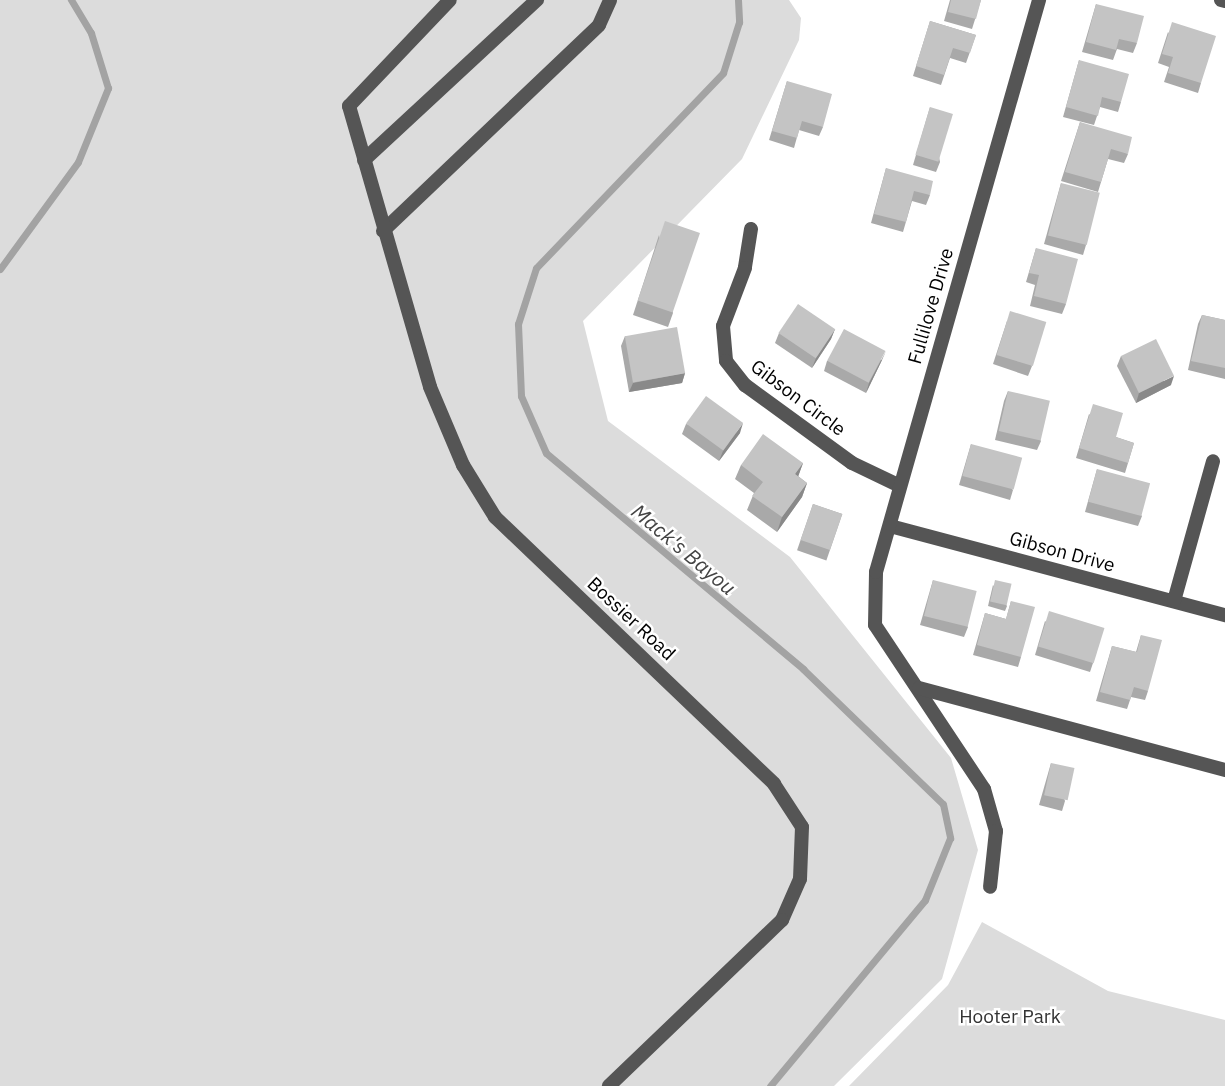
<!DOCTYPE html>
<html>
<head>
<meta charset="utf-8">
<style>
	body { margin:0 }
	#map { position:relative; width:1225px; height:1086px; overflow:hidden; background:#fff; font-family:"IBM Plex Sans",sans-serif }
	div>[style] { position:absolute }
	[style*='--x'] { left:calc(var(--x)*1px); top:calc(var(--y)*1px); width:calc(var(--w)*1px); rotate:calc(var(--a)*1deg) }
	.green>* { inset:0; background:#dcdcdc }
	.stream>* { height:7px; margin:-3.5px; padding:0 3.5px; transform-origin:3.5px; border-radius:3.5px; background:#a3a3a3 }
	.lane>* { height:14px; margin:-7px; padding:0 7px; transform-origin:7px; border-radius:7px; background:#555 }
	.street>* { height:14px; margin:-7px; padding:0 7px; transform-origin:7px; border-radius:7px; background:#555 }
	.wall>* { inset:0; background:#a9a9a9; transform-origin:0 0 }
	.shaded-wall>* { inset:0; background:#898989 }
	.building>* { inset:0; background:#c4c4c4; transform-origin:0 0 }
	span { translate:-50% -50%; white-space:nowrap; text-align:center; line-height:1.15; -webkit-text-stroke:5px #fff; paint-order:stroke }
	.street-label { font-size:19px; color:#000 }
	.park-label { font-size:19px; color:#333 }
	.water-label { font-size:21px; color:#444; font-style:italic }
</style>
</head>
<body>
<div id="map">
	<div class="green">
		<div style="clip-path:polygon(0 0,789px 0,801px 18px,799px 40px,742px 159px,583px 321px,608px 421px,790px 557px,951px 758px,978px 850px,942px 979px,834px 1086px,0 1086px)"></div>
		<div style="clip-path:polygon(982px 922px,1108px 991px,1225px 1020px,1225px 1086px,849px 1086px,948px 985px)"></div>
	</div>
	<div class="stream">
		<div style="--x:738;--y:0;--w:22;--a:87"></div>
		<div style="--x:739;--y:22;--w:53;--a:107.4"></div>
		<div style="--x:723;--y:73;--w:270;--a:133.8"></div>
		<div style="--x:536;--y:268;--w:59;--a:107.8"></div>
		<div style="--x:518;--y:324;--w:72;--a:87.6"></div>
		<div style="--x:521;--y:396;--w:62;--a:66.3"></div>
		<div style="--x:546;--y:453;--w:336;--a:40"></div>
		<div style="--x:803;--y:669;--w:194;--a:44"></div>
		<div style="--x:943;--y:804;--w:35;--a:78"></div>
		<div style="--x:950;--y:838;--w:67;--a:112"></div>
		<div style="--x:925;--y:900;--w:242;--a:129.8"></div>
		<div style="--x:0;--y:269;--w:132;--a:-53.9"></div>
		<div style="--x:78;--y:162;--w:80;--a:-67.9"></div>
		<div style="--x:108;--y:88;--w:58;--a:-107.2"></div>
		<div style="--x:91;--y:33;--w:39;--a:-121"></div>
	</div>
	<div class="lane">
		<div style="--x:349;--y:106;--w:146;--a:-46.4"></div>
		<div style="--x:364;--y:160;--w:236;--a:-42.8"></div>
		<div style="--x:383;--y:231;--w:298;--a:-43.6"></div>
		<div style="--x:599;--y:25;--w:27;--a:-66"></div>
		<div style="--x:875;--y:625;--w:197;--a:56.4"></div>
		<div style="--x:984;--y:789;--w:44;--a:74.1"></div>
		<div style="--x:996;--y:831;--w:56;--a:96.1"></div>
		<div style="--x:919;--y:688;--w:317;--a:15"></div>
	</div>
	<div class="street">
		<div style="--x:1221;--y:0;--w:4;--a:14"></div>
		<div style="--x:349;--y:106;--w:292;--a:73.9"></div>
		<div style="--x:430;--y:387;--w:85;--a:67.1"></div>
		<div style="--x:463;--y:465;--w:61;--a:58.4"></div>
		<div style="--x:495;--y:517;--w:386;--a:43.7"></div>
		<div style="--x:774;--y:784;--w:51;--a:56.9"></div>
		<div style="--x:802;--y:827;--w:52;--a:92.2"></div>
		<div style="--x:800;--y:879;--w:45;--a:113.7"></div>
		<div style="--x:782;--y:920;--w:240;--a:136.2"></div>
		<div style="--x:751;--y:229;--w:39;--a:99"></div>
		<div style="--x:745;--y:268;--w:62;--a:110.8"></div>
		<div style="--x:723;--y:326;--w:35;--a:85"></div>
		<div style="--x:726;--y:361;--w:31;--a:52"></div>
		<div style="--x:745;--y:385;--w:132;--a:36.1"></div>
		<div style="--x:852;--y:463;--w:53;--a:25.6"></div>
		<div style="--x:890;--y:526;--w:347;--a:14.9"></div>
		<div style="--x:1174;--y:601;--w:145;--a:-74.4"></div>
		<div style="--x:875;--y:625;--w:53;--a:-88.9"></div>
		<div style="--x:876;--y:572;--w:595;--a:-74.09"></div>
	</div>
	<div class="wall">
		<div style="clip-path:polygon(950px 0,981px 0,972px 29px,944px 21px)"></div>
		<div style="clip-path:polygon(1096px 4px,1137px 43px,1133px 53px,1117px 49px,1113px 60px,1082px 52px)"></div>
		<div style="clip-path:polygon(930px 21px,976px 35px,966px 63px,950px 58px,941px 85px,913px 76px)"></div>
		<div style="clip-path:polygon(1168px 32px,1201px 83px,1198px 93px,1164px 82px,1169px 67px,1158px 63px)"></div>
		<div style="clip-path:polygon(1079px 60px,1121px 102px,1118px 112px,1100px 107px,1094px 125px,1063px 117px)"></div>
		<div style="clip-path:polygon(787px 81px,823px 127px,819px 136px,799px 130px,794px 148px,769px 140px)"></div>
		<div style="clip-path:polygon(930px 107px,940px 162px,936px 172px,913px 165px)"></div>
		<div style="clip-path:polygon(1080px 122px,1128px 154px,1124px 163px,1108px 159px,1098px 192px,1061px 181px)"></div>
		<div style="clip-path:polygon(886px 168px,930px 195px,926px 205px,912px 201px,903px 232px,871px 223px)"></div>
		<div style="clip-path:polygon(1061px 183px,1086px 245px,1083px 255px,1044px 244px)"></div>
		<div style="clip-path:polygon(659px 235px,673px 313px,668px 327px,633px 315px)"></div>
		<div style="clip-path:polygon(1036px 248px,1066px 304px,1062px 314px,1030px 306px,1035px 285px,1026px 282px)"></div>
		<div style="clip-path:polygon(1202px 315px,1225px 320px,1225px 379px,1188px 370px,1198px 324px)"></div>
		<div style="clip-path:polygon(1007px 321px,1032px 366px,1028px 376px,993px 364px)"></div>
		<div style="clip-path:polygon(835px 329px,831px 339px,812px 368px,775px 343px,779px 333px)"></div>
		<div style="clip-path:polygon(625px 336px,685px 373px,682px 383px,629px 392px,621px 346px)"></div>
		<div style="clip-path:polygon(1121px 356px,1171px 385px,1136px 403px,1117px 366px)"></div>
		<div style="clip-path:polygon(882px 360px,866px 393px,824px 371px,827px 361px)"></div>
		<div style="clip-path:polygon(1008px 391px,1041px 441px,1037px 450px,995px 440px,1004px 401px)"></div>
		<div style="clip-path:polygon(1089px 414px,1116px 437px,1134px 443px,1125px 473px,1076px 458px)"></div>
		<div style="clip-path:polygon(686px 424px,740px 433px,719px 461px,682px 434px)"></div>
		<div style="clip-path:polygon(971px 444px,1013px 490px,1010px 500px,959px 485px)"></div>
		<div style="clip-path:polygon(803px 463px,798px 476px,807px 483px,802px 497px,777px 532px,747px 510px,754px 493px,735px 479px,741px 465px)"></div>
		<div style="clip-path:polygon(1097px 469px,1142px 516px,1138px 526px,1085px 512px)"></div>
		<div style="left:813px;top:504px;width:31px;height:49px;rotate:19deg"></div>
		<div style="clip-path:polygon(933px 580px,968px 627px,964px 637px,920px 625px)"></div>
		<div style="clip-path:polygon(993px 585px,1007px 606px,1005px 611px,988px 606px)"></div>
		<div style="clip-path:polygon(1011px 601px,1021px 657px,1018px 667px,973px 655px,985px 613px,1006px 619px)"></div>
		<div style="clip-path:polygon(1045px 621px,1093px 663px,1090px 672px,1035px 655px)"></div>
		<div style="clip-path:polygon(1141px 635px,1148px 691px,1145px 700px,1131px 697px,1127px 709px,1096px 701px,1112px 646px,1136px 652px)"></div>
		<div style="clip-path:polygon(1051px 763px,1065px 801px,1062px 811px,1039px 805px)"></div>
	</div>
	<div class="shaded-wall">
		<div style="clip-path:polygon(835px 329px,831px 339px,812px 368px,816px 358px)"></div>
		<div style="clip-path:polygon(886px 351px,882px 360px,866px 393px,869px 383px)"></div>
		<div style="clip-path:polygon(685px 373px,682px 383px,629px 392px,633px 383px)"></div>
		<div style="clip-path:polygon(1174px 376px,1171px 385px,1136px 403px,1139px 393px)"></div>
		<div style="clip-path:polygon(743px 423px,740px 433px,719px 461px,723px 451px)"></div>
		<div style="clip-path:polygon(803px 463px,798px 477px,795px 474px)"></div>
		<div style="clip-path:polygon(807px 483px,802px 497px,777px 532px,782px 517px)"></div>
	</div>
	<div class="building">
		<div style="clip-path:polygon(951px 0,981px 0,976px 19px,948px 12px)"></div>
		<div style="clip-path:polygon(1096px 4px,1144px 16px,1137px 43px,1119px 39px,1116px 50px,1086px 42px)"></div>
		<div style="clip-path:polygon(930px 21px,976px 35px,970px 53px,953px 48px,944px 75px,916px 66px)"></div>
		<div style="clip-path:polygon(1172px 22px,1216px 36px,1201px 83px,1168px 73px,1173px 57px,1162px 54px)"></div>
		<div style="clip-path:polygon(1079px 60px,1129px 74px,1121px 102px,1102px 97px,1098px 116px,1066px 107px)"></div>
		<div style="clip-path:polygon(787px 81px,832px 94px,823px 127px,802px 121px,797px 138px,772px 131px)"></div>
		<div style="left:930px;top:107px;width:24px;height:50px;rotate:17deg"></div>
		<div style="clip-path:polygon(1080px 122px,1132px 137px,1128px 154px,1111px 149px,1101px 182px,1065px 172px)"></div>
		<div style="clip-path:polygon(886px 168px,933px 181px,930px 195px,914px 191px,906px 222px,874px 214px)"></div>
		<div style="left:1061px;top:183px;width:40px;height:54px;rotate:14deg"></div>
		<div style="left:665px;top:221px;width:37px;height:84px;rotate:19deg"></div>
		<div style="clip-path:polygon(1036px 248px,1078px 259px,1066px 304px,1034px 296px,1039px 275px,1029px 273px)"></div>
		<div style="left:798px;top:304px;width:45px;height:35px;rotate:34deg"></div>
		<div style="left:1010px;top:311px;width:38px;height:46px;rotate:17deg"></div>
		<div style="clip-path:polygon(1202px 315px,1225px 320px,1225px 368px,1191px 361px)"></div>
		<div style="left:677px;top:327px;width:47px;height:53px;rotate:80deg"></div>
		<div style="left:844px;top:329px;width:47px;height:36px;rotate:28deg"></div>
		<div style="left:1156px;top:339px;width:41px;height:39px;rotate:64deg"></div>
		<div style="left:1008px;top:391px;width:43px;height:41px;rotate:13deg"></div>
		<div style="left:706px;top:396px;width:46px;height:34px;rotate:36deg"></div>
		<div style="clip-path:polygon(1093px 404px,1123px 413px,1116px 437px,1134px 443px,1128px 463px,1079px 448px)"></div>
		<div style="clip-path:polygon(763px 434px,803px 463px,795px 474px,807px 483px,782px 517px,752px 496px,763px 482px,741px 465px)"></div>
		<div style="left:971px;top:444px;width:53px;height:33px;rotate:15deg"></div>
		<div style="left:1097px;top:469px;width:55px;height:34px;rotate:15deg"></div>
		<div style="left:813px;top:504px;width:31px;height:38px;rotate:19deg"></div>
		<div style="left:933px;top:580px;width:45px;height:37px;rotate:14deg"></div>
		<div style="left:995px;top:580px;width:17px;height:22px;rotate:13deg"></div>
		<div style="clip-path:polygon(1011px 601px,1035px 607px,1021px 657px,977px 645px,985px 613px,1006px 619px)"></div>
		<div style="left:1049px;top:611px;width:58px;height:37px;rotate:17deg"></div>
		<div style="clip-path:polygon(1141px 635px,1162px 640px,1148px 691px,1134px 687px,1130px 700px,1100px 692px,1112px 646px,1137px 652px)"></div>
		<div style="left:1051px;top:763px;width:24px;height:33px;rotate:12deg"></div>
	</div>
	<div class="street-label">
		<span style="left:931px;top:306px;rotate:-74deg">Fullilove Drive</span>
		<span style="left:798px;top:398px;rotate:37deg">Gibson Circle</span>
		<span style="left:1062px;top:552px;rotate:15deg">Gibson Drive</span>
		<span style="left:631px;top:619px;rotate:43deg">Bossier Road</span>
	</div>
	<div class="park-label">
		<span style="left:1010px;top:1017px">Hooter Park</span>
	</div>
	<div class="water-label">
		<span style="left:684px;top:549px;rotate:40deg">Mack's Bayou</span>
	</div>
</div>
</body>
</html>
